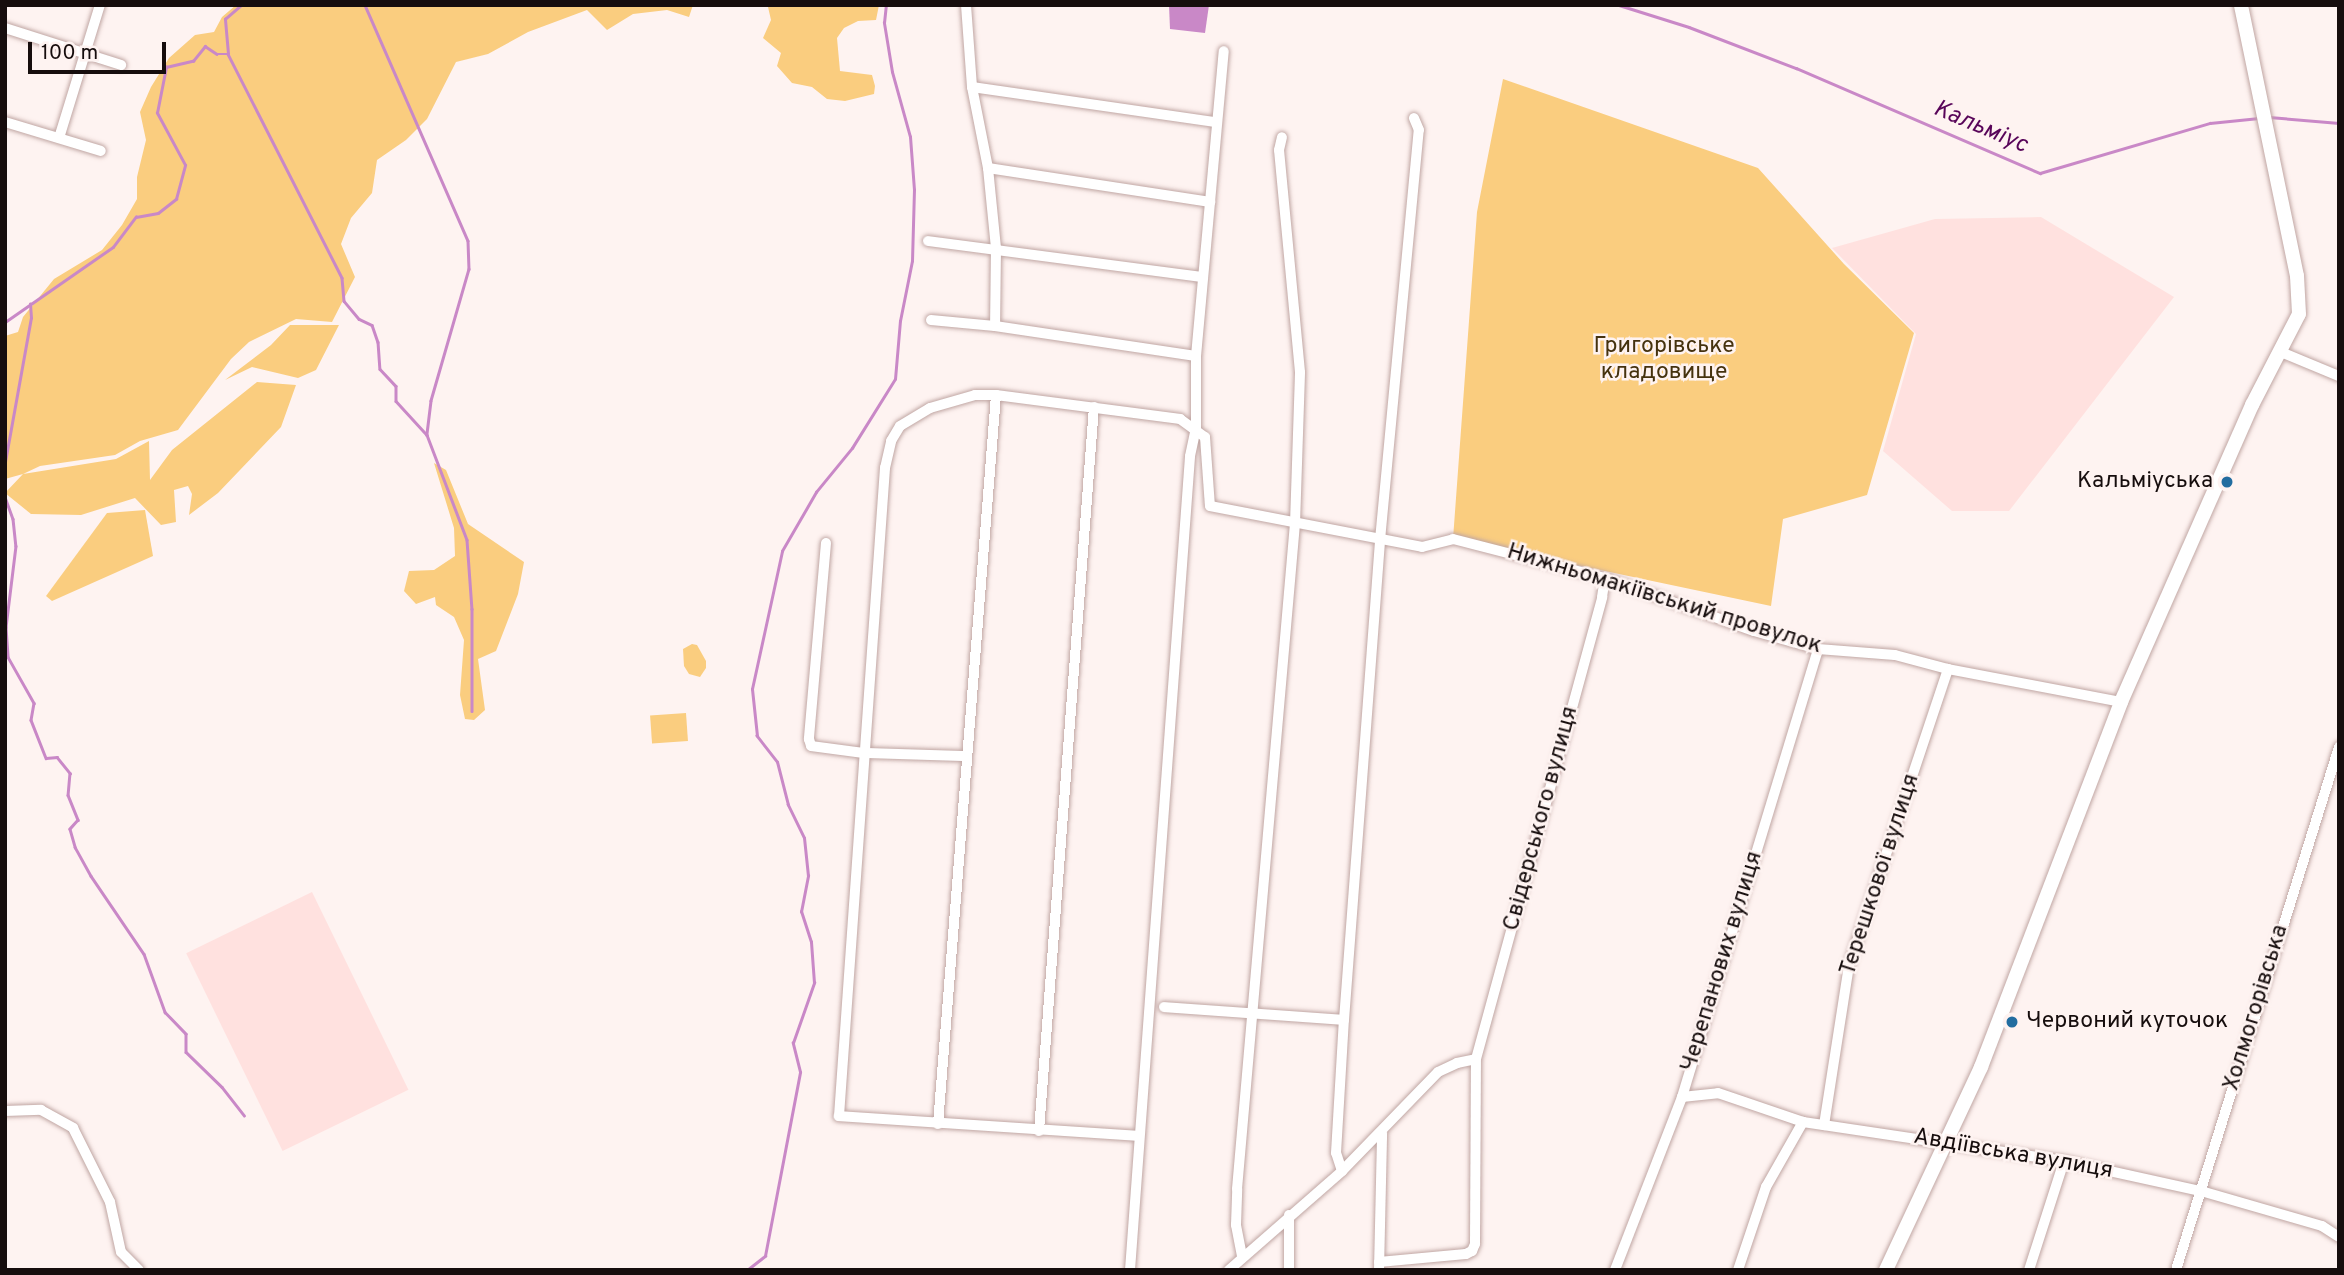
<!DOCTYPE html>
<html>
<head>
<meta charset="utf-8">
<style>
	body { margin:0 }
	#map { position:relative; width:2344px; height:1275px; overflow:hidden; background:#fef3f1; font-family:Overpass,sans-serif }
	div>[style] { position:absolute }
	[style*='--x'] { left:calc(var(--x)*1px); top:calc(var(--y)*1px); width:calc(var(--w)*1px); rotate:calc(var(--a)*1deg) }
	.built>* { inset:0; background:#ffe1df; transform-origin:0 0 }
	.green>* { inset:0; background:#facd7f; transform-origin:0 0 }
	.water>* { inset:0; background:#c988c7 }
	.stream>* { height:2.5px; margin:-1.25px; padding:0 1.25px; transform-origin:1.25px; border-radius:1.25px; background:#c988c7 }
	.roads { filter:drop-shadow(0 0 2px #c0a6a3) drop-shadow(0 0 2px #c0a6a3) }
	.street>* { height:10px; margin:-5px; padding:0 5px; transform-origin:5px; border-radius:5px; background:#fff }
	.secondary>* { height:14px; margin:-7px; padding:0 7px; transform-origin:7px; border-radius:7px; background:#fff }
	.dots>* { width:19px; height:19px; translate:-50% -50%; box-sizing:border-box; border:4px solid #fef3f1; border-radius:50% }
	span { translate:-50% -50%; white-space:nowrap; text-align:center; line-height:1.15; -webkit-text-stroke:5px #fef3f1; paint-order:stroke }
	.park-label { font-size:23px; color:#45320e }
	.poi-label { font-size:23px; color:#160d0d }
	.right { translate:-100% -50%; text-align:right }
	.left { translate:0 -50%; text-align:left }
	.street-label { font-size:23px; color:#160d0d }
	.water-label { font-size:24px; color:#580559; font-style:italic }
	.frame { position:absolute; inset:0; border:7px solid #160d0d; pointer-events:none }
	.scale { position:absolute; left:28px; top:42px; width:138px; height:32px; box-sizing:border-box; border:4px solid #160d0d; border-top:0; padding-left:9px; font-size:21px; line-height:24px; white-space:nowrap; color:#160d0d; -webkit-text-stroke:5px #fef3f1; paint-order:stroke }
</style>
</head>
<body>
<div id="map">
	<div class="built">
		<div style="clip-path:polygon(2041px 217px,2174px 297px,2009px 511px,1952px 511px,1883px 451px,1916px 334px,1832px 248px,1935px 219px)"></div>
		<div style="left:312px;top:892px;width:220px;height:140px;rotate:64deg"></div>
	</div>
	<div class="green">
		<div style="clip-path:polygon(236px 5px,693px 5px,689px 17px,667px 10px,633px 14px,607px 30px,587px 10px,528px 32px,488px 54px,456px 62px,427px 119px,406px 140px,377px 160px,372px 193px,351px 218px,341px 244px,355px 277px,332px 322px,296px 319px,249px 342px,231px 359px,178px 430px,140px 441px,115px 455px,40px 466px,23px 474px,116px 459px,149px 441px,150px 480px,172px 450px,257px 382px,296px 385px,281px 427px,218px 493px,189px 515px,192px 494px,188px 486px,174px 490px,176px 522px,161px 525px,135px 498px,81px 515px,31px 514px,5px 493px,23px 474px,5px 479px,5px 336px,18px 332px,23px 317px,54px 279px,102px 250px,122px 225px,137px 199px,137px 177px,146px 140px,140px 112px,151px 87px,169px 58px,195px 35px,214px 32px,222px 17px)"></div>
		<div style="clip-path:polygon(753px 5px,879px 5px,876px 20px,858px 21px,844px 28px,837px 38px,840px 71px,872px 75px,875px 86px,874px 94px,845px 101px,827px 99px,812px 87px,792px 83px,777px 66px,781px 53px,763px 38px,771px 20px,768px 7px)"></div>
		<div style="clip-path:polygon(1503px 79px,1758px 168px,1844px 264px,1914px 333px,1867px 495px,1783px 519px,1771px 606px,1453px 539px,1477px 212px)"></div>
		<div style="clip-path:polygon(290px 325px,339px 325px,316px 370px,298px 378px,252px 367px,225px 380px,271px 345px)"></div>
		<div style="clip-path:polygon(434px 463px,446px 470px,468px 524px,524px 562px,518px 594px,496px 651px,478px 659px,485px 710px,474px 720px,465px 719px,460px 695px,464px 640px,454px 617px,436px 605px,435px 597px,416px 604px,404px 591px,409px 571px,434px 570px,455px 556px,454px 528px)"></div>
		<div style="clip-path:polygon(145px 510px,153px 556px,52px 601px,46px 596px,107px 513px)"></div>
		<div style="clip-path:polygon(692px 644px,697px 645px,706px 661px,706px 668px,700px 677px,689px 674px,684px 666px,683px 649px)"></div>
		<div style="left:686px;top:713px;width:28px;height:36px;rotate:86deg"></div>
	</div>
	<div class="water">
		<div style="clip-path:polygon(1169px 5px,1209px 5px,1205px 33px,1170px 29px)"></div>
	</div>
	<div class="stream">
		<div style="--x:365;--y:5;--w:257;--a:66.4"></div>
		<div style="--x:468;--y:241;--w:28;--a:88"></div>
		<div style="--x:469;--y:269;--w:137;--a:106.1"></div>
		<div style="--x:431;--y:401;--w:34;--a:97"></div>
		<div style="--x:427;--y:435;--w:112;--a:69.1"></div>
		<div style="--x:467;--y:540;--w:69;--a:85.9"></div>
		<div style="--x:472;--y:609;--w:102;--a:90"></div>
		<div style="--x:1619;--y:5;--w:73;--a:17.4"></div>
		<div style="--x:1689;--y:27;--w:115;--a:21"></div>
		<div style="--x:1796;--y:68;--w:266;--a:23.3"></div>
		<div style="--x:2040;--y:173;--w:177;--a:-16.4"></div>
		<div style="--x:2210;--y:123;--w:49;--a:-5.8"></div>
		<div style="--x:228;--y:54;--w:251;--a:63"></div>
		<div style="--x:342;--y:278;--w:23;--a:85"></div>
		<div style="--x:344;--y:301;--w:23;--a:50"></div>
		<div style="--x:359;--y:319;--w:14;--a:25"></div>
		<div style="--x:372;--y:325;--w:18;--a:71"></div>
		<div style="--x:378;--y:342;--w:27;--a:86"></div>
		<div style="--x:380;--y:369;--w:23;--a:47"></div>
		<div style="--x:396;--y:386;--w:15;--a:90"></div>
		<div style="--x:396;--y:401;--w:46;--a:47.6"></div>
		<div style="--x:2269;--y:117;--w:70;--a:4.9"></div>
		<div style="--x:5;--y:322;--w:131;--a:-34.8"></div>
		<div style="--x:113;--y:247;--w:38;--a:-53"></div>
		<div style="--x:136;--y:217;--w:22;--a:-10"></div>
		<div style="--x:158;--y:213;--w:23;--a:-38"></div>
		<div style="--x:176;--y:199;--w:35;--a:-75"></div>
		<div style="--x:185;--y:165;--w:59;--a:-118.3"></div>
		<div style="--x:157;--y:113;--w:47;--a:-78.9"></div>
		<div style="--x:166;--y:67;--w:28;--a:-13"></div>
		<div style="--x:193;--y:61;--w:19;--a:-51"></div>
		<div style="--x:205;--y:46;--w:14;--a:34"></div>
		<div style="--x:217;--y:54;--w:11;--a:0"></div>
		<div style="--x:228;--y:54;--w:35;--a:-95"></div>
		<div style="--x:225;--y:19;--w:21;--a:-41"></div>
		<div style="--x:5;--y:462;--w:146;--a:-79.8"></div>
		<div style="--x:31;--y:318;--w:14;--a:-94"></div>
		<div style="--x:5;--y:497;--w:23;--a:70"></div>
		<div style="--x:13;--y:519;--w:27;--a:84"></div>
		<div style="--x:16;--y:546;--w:82;--a:97"></div>
		<div style="--x:6;--y:627;--w:30;--a:86"></div>
		<div style="--x:8;--y:657;--w:53;--a:60.5"></div>
		<div style="--x:34;--y:703;--w:17;--a:100"></div>
		<div style="--x:31;--y:720;--w:41;--a:68.5"></div>
		<div style="--x:46;--y:758;--w:11;--a:-5"></div>
		<div style="--x:57;--y:757;--w:21;--a:51"></div>
		<div style="--x:70;--y:773;--w:22;--a:95"></div>
		<div style="--x:68;--y:795;--w:27;--a:68"></div>
		<div style="--x:78;--y:820;--w:12;--a:132"></div>
		<div style="--x:70;--y:829;--w:19;--a:74"></div>
		<div style="--x:75;--y:847;--w:33;--a:61"></div>
		<div style="--x:91;--y:876;--w:94;--a:55.8"></div>
		<div style="--x:144;--y:954;--w:62;--a:70.1"></div>
		<div style="--x:165;--y:1012;--w:30;--a:46"></div>
		<div style="--x:186;--y:1034;--w:18;--a:90"></div>
		<div style="--x:186;--y:1052;--w:50;--a:44.2"></div>
		<div style="--x:222;--y:1087;--w:36;--a:52"></div>
		<div style="--x:747;--y:1270;--w:23;--a:-38"></div>
		<div style="--x:765;--y:1256;--w:187;--a:-79.2"></div>
		<div style="--x:800;--y:1072;--w:30;--a:-104"></div>
		<div style="--x:793;--y:1043;--w:64;--a:-70.7"></div>
		<div style="--x:814;--y:983;--w:41;--a:-94.2"></div>
		<div style="--x:811;--y:942;--w:32;--a:-108"></div>
		<div style="--x:801;--y:912;--w:37;--a:-79"></div>
		<div style="--x:808;--y:876;--w:38;--a:-96"></div>
		<div style="--x:804;--y:838;--w:37;--a:-116"></div>
		<div style="--x:788;--y:805;--w:44;--a:-104.3"></div>
		<div style="--x:777;--y:762;--w:33;--a:-128"></div>
		<div style="--x:757;--y:736;--w:47;--a:-96.1"></div>
		<div style="--x:752;--y:689;--w:141;--a:-77.7"></div>
		<div style="--x:782;--y:551;--w:68;--a:-60"></div>
		<div style="--x:816;--y:492;--w:57;--a:-50.7"></div>
		<div style="--x:852;--y:448;--w:81;--a:-58.1"></div>
		<div style="--x:895;--y:379;--w:58;--a:-85.1"></div>
		<div style="--x:900;--y:321;--w:61;--a:-78.7"></div>
		<div style="--x:912;--y:261;--w:71;--a:-88.4"></div>
		<div style="--x:914;--y:190;--w:53;--a:-94.3"></div>
		<div style="--x:910;--y:137;--w:67;--a:-105.5"></div>
		<div style="--x:892;--y:72;--w:50;--a:-99.3"></div>
		<div style="--x:884;--y:23;--w:18;--a:-84"></div>
	</div>
	<div class="roads">
		<div class="street">
			<div style="--x:966;--y:5;--w:82;--a:85.8"></div>
			<div style="--x:972;--y:87;--w:83;--a:78.8"></div>
			<div style="--x:988;--y:168;--w:80;--a:84.3"></div>
			<div style="--x:996;--y:248;--w:78;--a:90.7"></div>
			<div style="--x:5;--y:28;--w:122;--a:17.7"></div>
			<div style="--x:972;--y:87;--w:246;--a:8.2"></div>
			<div style="--x:5;--y:122;--w:100;--a:16.8"></div>
			<div style="--x:59;--y:138;--w:139;--a:-72.9"></div>
			<div style="--x:988;--y:168;--w:225;--a:8.7"></div>
			<div style="--x:928;--y:241;--w:277;--a:7.5"></div>
			<div style="--x:931;--y:320;--w:64;--a:5.4"></div>
			<div style="--x:995;--y:326;--w:203;--a:8.5"></div>
			<div style="--x:2281;--y:352;--w:63;--a:22.5"></div>
			<div style="--x:826;--y:543;--w:197;--a:95"></div>
			<div style="--x:809;--y:739;--w:7;--a:74"></div>
			<div style="--x:811;--y:746;--w:53;--a:7.5"></div>
			<div style="--x:864;--y:753;--w:101;--a:1.7"></div>
			<div style="--x:1164;--y:1007;--w:180;--a:4.1"></div>
			<div style="--x:1682;--y:1097;--w:36;--a:-6"></div>
			<div style="--x:1718;--y:1093;--w:90;--a:18.8"></div>
			<div style="--x:1803;--y:1122;--w:264;--a:8.5"></div>
			<div style="--x:2064;--y:1161;--w:140;--a:12.4"></div>
			<div style="--x:2201;--y:1191;--w:126;--a:16.1"></div>
			<div style="--x:2322;--y:1226;--w:20;--a:33"></div>
			<div style="--x:5;--y:1111;--w:36;--a:-2"></div>
			<div style="--x:41;--y:1110;--w:37;--a:29"></div>
			<div style="--x:73;--y:1128;--w:83;--a:63.4"></div>
			<div style="--x:110;--y:1202;--w:51;--a:77.6"></div>
			<div style="--x:121;--y:1252;--w:25;--a:45"></div>
			<div style="--x:938;--y:1124;--w:731;--a:-85.45"></div>
			<div style="--x:1824;--y:1125;--w:162;--a:-81.1"></div>
			<div style="--x:1849;--y:965;--w:312;--a:-71.5"></div>
			<div style="--x:1039;--y:1131;--w:726;--a:-85.66"></div>
			<div style="--x:1139;--y:1136;--w:301;--a:-176.2"></div>
			<div style="--x:839;--y:1116;--w:650;--a:-85.94"></div>
			<div style="--x:885;--y:468;--w:28;--a:-77"></div>
			<div style="--x:891;--y:441;--w:17;--a:-59"></div>
			<div style="--x:900;--y:426;--w:35;--a:-31"></div>
			<div style="--x:930;--y:408;--w:47;--a:-16.1"></div>
			<div style="--x:975;--y:395;--w:21;--a:0"></div>
			<div style="--x:996;--y:395;--w:186;--a:7.4"></div>
			<div style="--x:1180;--y:419;--w:31;--a:36"></div>
			<div style="--x:1205;--y:437;--w:69;--a:85.9"></div>
			<div style="--x:1210;--y:506;--w:216;--a:10.9"></div>
			<div style="--x:1422;--y:547;--w:32;--a:-14"></div>
			<div style="--x:1453;--y:539;--w:157;--a:14.4"></div>
			<div style="--x:1605;--y:578;--w:158;--a:19.6"></div>
			<div style="--x:1754;--y:631;--w:66;--a:15.7"></div>
			<div style="--x:1818;--y:649;--w:77;--a:4.5"></div>
			<div style="--x:1895;--y:655;--w:55;--a:14.8"></div>
			<div style="--x:1948;--y:669;--w:176;--a:10.8"></div>
			<div style="--x:1342;--y:1171;--w:19;--a:-108"></div>
			<div style="--x:1336;--y:1153;--w:133;--a:-86.6"></div>
			<div style="--x:1344;--y:1020;--w:481;--a:-85.7"></div>
			<div style="--x:1380;--y:540;--w:412;--a:-84.6"></div>
			<div style="--x:1419;--y:130;--w:13;--a:-113"></div>
			<div style="--x:1289;--y:1215;--w:55;--a:90"></div>
			<div style="--x:1242;--y:1256;--w:32;--a:-101"></div>
			<div style="--x:1236;--y:1225;--w:36;--a:-88"></div>
			<div style="--x:1237;--y:1189;--w:668;--a:-85.02"></div>
			<div style="--x:1295;--y:524;--w:152;--a:-88.1"></div>
			<div style="--x:1300;--y:372;--w:223;--a:-95.4"></div>
			<div style="--x:1279;--y:150;--w:13;--a:-77"></div>
			<div style="--x:1379;--y:1262;--w:87;--a:-5.3"></div>
			<div style="--x:1466;--y:1254;--w:7;--a:-27"></div>
			<div style="--x:1472;--y:1251;--w:8;--a:-67"></div>
			<div style="--x:1475;--y:1244;--w:185;--a:-89.7"></div>
			<div style="--x:1476;--y:1059;--w:479;--a:-74.7"></div>
			<div style="--x:1602;--y:597;--w:19;--a:-81"></div>
			<div style="--x:1130;--y:1270;--w:816;--a:-85.78"></div>
			<div style="--x:1190;--y:456;--w:29;--a:-78"></div>
			<div style="--x:1196;--y:428;--w:72;--a:-90"></div>
			<div style="--x:1196;--y:356;--w:306;--a:-84.8"></div>
			<div style="--x:1229;--y:1270;--w:150;--a:-41.2"></div>
			<div style="--x:1342;--y:1171;--w:138;--a:-45.9"></div>
			<div style="--x:1438;--y:1072;--w:21;--a:-25"></div>
			<div style="--x:1457;--y:1063;--w:19;--a:-12"></div>
			<div style="--x:1379;--y:1270;--w:137;--a:-88.7"></div>
			<div style="--x:1615;--y:1270;--w:186;--a:-68.8"></div>
			<div style="--x:1682;--y:1097;--w:468;--a:-73.1"></div>
			<div style="--x:1738;--y:1270;--w:88;--a:-71.4"></div>
			<div style="--x:1766;--y:1187;--w:75;--a:-60.4"></div>
			<div style="--x:2029;--y:1270;--w:114;--a:-72.2"></div>
			<div style="--x:2176;--y:1270;--w:548;--a:-72.69"></div>
		</div>
		<div class="secondary">
			<div style="--x:1886;--y:1270;--w:224;--a:-64.9"></div>
			<div style="--x:1981;--y:1067;--w:391;--a:-69"></div>
			<div style="--x:2121;--y:702;--w:325;--a:-66.2"></div>
			<div style="--x:2252;--y:405;--w:102;--a:-62.7"></div>
			<div style="--x:2299;--y:314;--w:38;--a:-93"></div>
			<div style="--x:2297;--y:276;--w:277;--a:-101.7"></div>
		</div>
	</div>
	<div class="dots">
		<div style="left:2227px;top:482px;background:#226da0"></div>
		<div style="left:2012px;top:1022px;background:#226da0"></div>
	</div>
	<div class="park-label">
		<span style="left:1664px;top:360px">Григорівське<br>кладовище</span>
	</div>
	<div class="poi-label">
		<span class="right" style="left:2213px;top:482px">Кальміуська</span>
		<span class="left" style="left:2026px;top:1022px">Червоний куточок</span>
	</div>
	<div class="street-label">
		<span style="left:1664px;top:600px;rotate:17deg">Нижньомакіївський провулок</span>
		<span style="left:1542px;top:819px;rotate:-75deg">Свiдерського вулиця</span>
		<span style="left:1881px;top:875px;rotate:-72deg">Терешкової вулиця</span>
		<span style="left:1723px;top:962px;rotate:-73deg">Черепанових вулиця</span>
		<span style="left:2257px;top:1008px;rotate:-73deg">Холмогорівська</span>
		<span style="left:2013px;top:1155px;rotate:10deg">Авдіївська вулиця</span>
	</div>
	<div class="water-label">
		<span style="left:1980px;top:128px;rotate:23deg">Кальміус</span>
	</div>
	<div class="frame"></div>
	<div class="scale">100 m</div>
</div>
</body>
</html>
